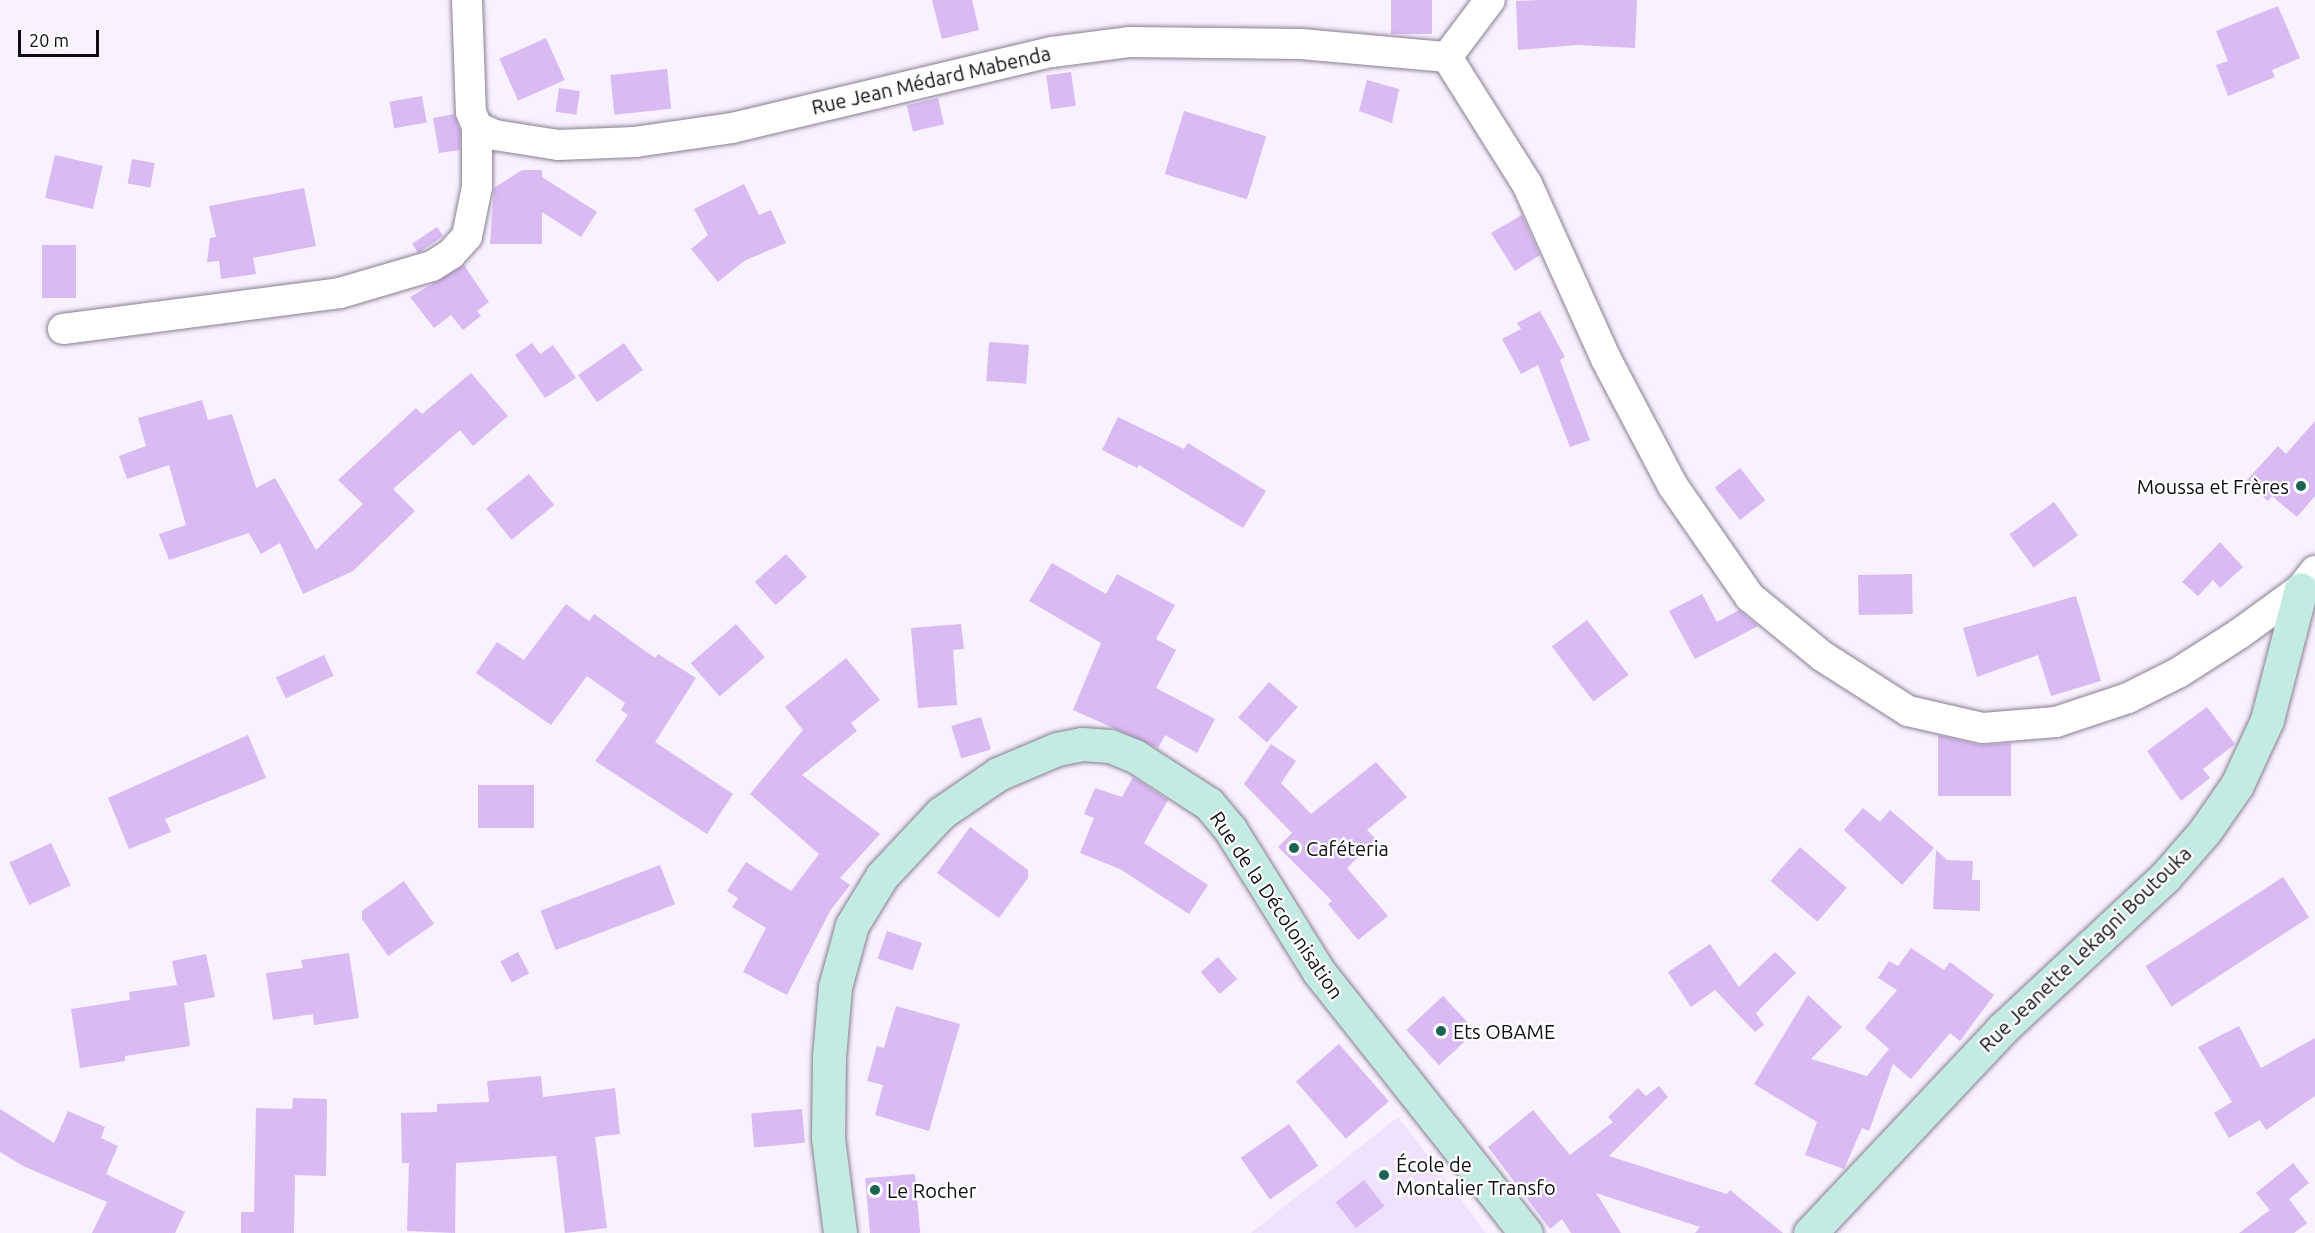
<!DOCTYPE html>
<html>
<head>
<meta charset="utf-8">
<style>
	body { margin:0 }
	#map { position:relative; width:2315px; height:1233px; overflow:hidden; background:#f8f1ff; font-family:Ubuntu,sans-serif }
	div>[style] { position:absolute }
	[style*='--x'] { left:calc(var(--x)*1px); top:calc(var(--y)*1px); width:calc(var(--w)*1px); rotate:calc(var(--a)*1deg) }
	.built>* { inset:0; background:#f0e1fe }
	.building>* { inset:0; background:#d9baf3; transform-origin:0 0 }
	.roads { filter:drop-shadow(0 0 2px #887e92) drop-shadow(0 0 2px #887e92) }
	.street>* { height:30px; margin:-15px; padding:0 15px; transform-origin:15px; border-radius:15px; background:#fff }
	.secondary>* { height:33px; margin:-16.5px; padding:0 16.5px; transform-origin:16.5px; border-radius:16.5px; background:#c3ebe2 }
	.dots>* { width:16px; height:16px; translate:-50% -50%; box-sizing:border-box; border:3px solid #fff; border-radius:50% }
	span { translate:-50% -50%; white-space:nowrap; text-align:center; line-height:1.15; -webkit-text-stroke:4.5px #fff; paint-order:stroke }
	.street-label { font-size:20px; color:#100c14 }
	.poi-label { font-size:20px; color:#100c14 }
	.right { translate:-100% -50%; text-align:right }
	.left { translate:0 -50%; text-align:left }
	.scale { position:absolute; left:18px; top:30px; width:81px; height:27px; box-sizing:border-box; border:3px solid #100c14; border-top:0; padding-left:8px; font-size:18px; line-height:21px; white-space:nowrap; color:#100c14; -webkit-text-stroke:4px #fff; paint-order:stroke }
</style>
</head>
<body>
<div id="map">
	<div class="built">
		<div style="clip-path:polygon(1398px 1117px,1486px 1233px,1251px 1233px)"></div>
	</div>
	<div class="building">
		<div style="clip-path:polygon(932px 0,972px 0,979px 30px,942px 39px)"></div>
		<div style="left:1391px;top:0;width:41px;height:34px"></div>
		<div style="clip-path:polygon(1539px 0,1637px 0,1635px 48px,1577px 45px,1518px 50px,1516px 1px)"></div>
		<div style="clip-path:polygon(2278px 6px,2300px 58px,2272px 70px,2275px 77px,2228px 96px,2216px 65px,2228px 61px,2216px 31px)"></div>
		<div style="left:546px;top:38px;width:46px;height:51px;rotate:66deg"></div>
		<div style="left:667px;top:69px;width:40px;height:57px;rotate:84deg"></div>
		<div style="left:1071px;top:72px;width:34px;height:25px;rotate:82deg"></div>
		<div style="clip-path:polygon(1367px 80px,1399px 89px,1392px 123px,1359px 111px)"></div>
		<div style="left:559px;top:88px;width:21px;height:24px;rotate:8deg"></div>
		<div style="left:422px;top:96px;width:27px;height:33px;rotate:80deg"></div>
		<div style="left:938px;top:98px;width:27px;height:32px;rotate:77deg"></div>
		<div style="left:1184px;top:111px;width:86px;height:66px;rotate:17deg"></div>
		<div style="clip-path:polygon(454px 114px,460px 130px,460px 150px,439px 153px,433px 118px)"></div>
		<div style="left:55px;top:155px;width:49px;height:44px;rotate:13deg"></div>
		<div style="left:132px;top:159px;width:23px;height:25px;rotate:10deg"></div>
		<div style="clip-path:polygon(522px 170px,542px 170px,542px 177px,597px 212px,581px 237px,542px 212px,542px 244px,490px 244px,494px 188px)"></div>
		<div style="clip-path:polygon(744px 184px,759px 215px,771px 210px,786px 243px,744px 261px,718px 282px,691px 249px,708px 235px,694px 209px)"></div>
		<div style="clip-path:polygon(304px 188px,316px 246px,253px 258px,256px 274px,221px 279px,219px 261px,207px 262px,210px 238px,216px 237px,209px 206px)"></div>
		<div style="clip-path:polygon(1522px 215px,1540px 255px,1515px 271px,1491px 233px)"></div>
		<div style="left:437px;top:227px;width:11px;height:30px;rotate:56deg"></div>
		<div style="left:42px;top:245px;width:34px;height:53px"></div>
		<div style="clip-path:polygon(464px 265px,489px 302px,477px 311px,481px 316px,463px 330px,451px 315px,434px 328px,410px 297px)"></div>
		<div style="clip-path:polygon(1540px 311px,1565px 357px,1560px 360px,1590px 440px,1570px 447px,1538px 365px,1521px 374px,1502px 339px,1521px 329px,1517px 323px)"></div>
		<div style="left:989px;top:342px;width:40px;height:39px;rotate:4deg"></div>
		<div style="clip-path:polygon(532px 343px,540px 354px,553px 345px,576px 378px,545px 398px,515px 355px)"></div>
		<div style="left:624px;top:343px;width:33px;height:56px;rotate:55deg"></div>
		<div style="clip-path:polygon(471px 373px,508px 416px,473px 446px,460px 430px,393px 489px,415px 511px,353px 571px,303px 594px,280px 543px,261px 554px,249px 533px,169px 560px,159px 534px,186px 525px,169px 465px,127px 479px,119px 456px,146px 446px,138px 418px,202px 400px,208px 420px,232px 414px,256px 488px,275px 478px,316px 550px,363px 504px,338px 480px,416px 408px,422px 414px)"></div>
		<div style="clip-path:polygon(1118px 417px,1184px 449px,1188px 443px,1266px 491px,1243px 528px,1139px 465px,1137px 468px,1102px 450px)"></div>
		<div style="clip-path:polygon(2315px 421px,2315px 496px,2297px 517px,2272px 496px,2268px 501px,2246px 481px,2278px 446px,2286px 454px)"></div>
		<div style="left:1740px;top:468px;width:41px;height:32px;rotate:52deg"></div>
		<div style="left:529px;top:474px;width:40px;height:55px;rotate:51deg"></div>
		<div style="left:2054px;top:502px;width:41px;height:55px;rotate:54deg"></div>
		<div style="clip-path:polygon(2220px 542px,2243px 567px,2220px 588px,2213px 580px,2198px 596px,2182px 582px)"></div>
		<div style="left:786px;top:554px;width:31px;height:42px;rotate:48deg"></div>
		<div style="clip-path:polygon(1052px 563px,1106px 594px,1117px 574px,1175px 605px,1156px 639px,1176px 650px,1156px 688px,1215px 719px,1197px 753px,1165px 735px,1158px 748px,1073px 710px,1101px 643px,1029px 601px)"></div>
		<div style="left:1912px;top:574px;width:40px;height:54px;rotate:89deg"></div>
		<div style="clip-path:polygon(1702px 594px,1717px 622px,1739px 610px,1758px 626px,1695px 659px,1669px 611px)"></div>
		<div style="clip-path:polygon(2076px 596px,2101px 681px,2051px 696px,2038px 655px,1977px 677px,1963px 628px)"></div>
		<div style="clip-path:polygon(566px 604px,589px 621px,594px 614px,655px 658px,658px 654px,696px 678px,655px 742px,733px 794px,707px 834px,595px 761px,628px 715px,621px 710px,625px 703px,587px 676px,551px 725px,476px 673px,497px 642px,524px 660px)"></div>
		<div style="left:1587px;top:620px;width:69px;height:44px;rotate:53deg"></div>
		<div style="left:736px;top:624px;width:44px;height:60px;rotate:49deg"></div>
		<div style="clip-path:polygon(961px 624px,964px 649px,953px 650px,957px 705px,918px 708px,911px 628px)"></div>
		<div style="left:324px;top:655px;width:23px;height:53px;rotate:65deg"></div>
		<div style="clip-path:polygon(846px 658px,880px 700px,851px 723px,857px 731px,802px 775px,880px 834px,840px 878px,850px 885px,830px 911px,787px 995px,743px 972px,766px 928px,732px 907px,738px 898px,727px 891px,746px 862px,791px 891px,819px 854px,750px 794px,803px 730px,785px 707px)"></div>
		<div style="left:1269px;top:682px;width:38px;height:47px;rotate:41deg"></div>
		<div style="clip-path:polygon(2207px 707px,2235px 744px,2203px 769px,2210px 778px,2181px 801px,2147px 751px)"></div>
		<div style="left:981px;top:717px;width:34px;height:31px;rotate:73deg"></div>
		<div style="clip-path:polygon(248px 735px,266px 778px,165px 819px,171px 832px,129px 849px,108px 798px)"></div>
		<div style="clip-path:polygon(1938px 735px,1980px 745px,2011px 743px,2011px 796px,1938px 796px)"></div>
		<div style="clip-path:polygon(1271px 744px,1296px 761px,1281px 783px,1311px 814px,1376px 762px,1407px 797px,1367px 830px,1376px 839px,1347px 868px,1388px 916px,1358px 940px,1328px 904px,1332px 901px,1278px 847px,1292px 833px,1244px 784px)"></div>
		<div style="clip-path:polygon(1133px 777px,1168px 800px,1144px 843px,1208px 885px,1189px 914px,1120px 869px,1080px 853px,1094px 818px,1084px 814px,1095px 788px,1122px 797px)"></div>
		<div style="left:478px;top:785px;width:56px;height:43px"></div>
		<div style="clip-path:polygon(1863px 808px,1880px 822px,1890px 810px,1934px 848px,1902px 885px,1844px 830px)"></div>
		<div style="clip-path:polygon(970px 827px,1028px 870px,1028px 878px,999px 918px,937px 873px)"></div>
		<div style="left:51px;top:843px;width:47px;height:46px;rotate:65deg"></div>
		<div style="left:1800px;top:847px;width:62px;height:45px;rotate:41deg"></div>
		<div style="clip-path:polygon(1936px 850px,1947px 860px,1973px 861px,1972px 880px,1980px 880px,1980px 911px,1933px 909px)"></div>
		<div style="left:660px;top:865px;width:42px;height:128px;rotate:69deg"></div>
		<div style="left:2283px;top:877px;width:48px;height:164px;rotate:57deg"></div>
		<div style="clip-path:polygon(404px 881px,434px 924px,388px 956px,362px 919px,362px 911px)"></div>
		<div style="left:887px;top:931px;width:37px;height:29px;rotate:19deg"></div>
		<div style="clip-path:polygon(1710px 944px,1739px 987px,1775px 952px,1796px 973px,1756px 1013px,1764px 1025px,1755px 1032px,1715px 990px,1691px 1007px,1668px 972px)"></div>
		<div style="clip-path:polygon(1911px 948px,1944px 970px,1950px 962px,1994px 995px,1960px 1041px,1950px 1033px,1911px 1079px,1893px 1064px,1869px 1131px,1862px 1128px,1844px 1169px,1805px 1155px,1817px 1122px,1754px 1084px,1808px 995px,1842px 1027px,1811px 1059px,1867px 1076px,1889px 1049px,1865px 1028px,1897px 990px,1878px 978px,1889px 961px,1898px 966px)"></div>
		<div style="left:518px;top:952px;width:24px;height:20px;rotate:62deg"></div>
		<div style="clip-path:polygon(349px 953px,359px 1018px,314px 1025px,313px 1014px,273px 1020px,266px 973px,303px 968px,301px 960px)"></div>
		<div style="clip-path:polygon(206px 954px,215px 997px,184px 1003px,190px 1046px,125px 1056px,125px 1061px,80px 1068px,71px 1009px,130px 1000px,129px 992px,177px 985px,172px 961px)"></div>
		<div style="left:1218px;top:957px;width:29px;height:23px;rotate:49deg"></div>
		<div style="left:1443px;top:996px;width:48px;height:50px;rotate:47deg"></div>
		<div style="clip-path:polygon(896px 1006px,960px 1024px,929px 1131px,875px 1115px,883px 1085px,867px 1081px,877px 1046px,884px 1048px)"></div>
		<div style="clip-path:polygon(2239px 1026px,2261px 1068px,2315px 1038px,2315px 1096px,2266px 1130px,2260px 1120px,2229px 1138px,2214px 1113px,2232px 1102px,2198px 1047px)"></div>
		<div style="left:1339px;top:1044px;width:76px;height:57px;rotate:49deg"></div>
		<div style="clip-path:polygon(541px 1076px,543px 1097px,615px 1088px,620px 1134px,595px 1137px,607px 1228px,565px 1233px,556px 1156px,456px 1163px,455px 1233px,407px 1231px,409px 1163px,402px 1163px,401px 1113px,437px 1112px,437px 1104px,489px 1102px,487px 1081px)"></div>
		<div style="clip-path:polygon(1659px 1086px,1668px 1097px,1609px 1156px,1727px 1194px,1730px 1190px,1783px 1233px,1695px 1233px,1700px 1227px,1596px 1193px,1621px 1233px,1571px 1233px,1562px 1219px,1550px 1229px,1488px 1147px,1533px 1110px,1570px 1155px,1613px 1122px,1608px 1117px,1638px 1088px,1646px 1096px)"></div>
		<div style="clip-path:polygon(293px 1098px,327px 1099px,326px 1176px,295px 1175px,294px 1233px,241px 1233px,241px 1212px,254px 1212px,256px 1108px,292px 1109px)"></div>
		<div style="clip-path:polygon(0 1109px,54px 1143px,68px 1111px,105px 1127px,101px 1138px,118px 1146px,106px 1174px,185px 1212px,175px 1233px,92px 1233px,107px 1202px,23px 1166px,0 1152px)"></div>
		<div style="left:802px;top:1109px;width:34px;height:51px;rotate:85deg"></div>
		<div style="left:1289px;top:1124px;width:51px;height:59px;rotate:55deg"></div>
		<div style="clip-path:polygon(2293px 1163px,2309px 1183px,2289px 1199px,2307px 1223px,2294px 1233px,2239px 1233px,2270px 1210px,2256px 1193px)"></div>
		<div style="left:915px;top:1174px;width:59px;height:50px;rotate:85deg"></div>
		<div style="left:1364px;top:1180px;width:33px;height:36px;rotate:52deg"></div>
	</div>
	<div class="roads">
		<div class="street">
			<div style="--x:467;--y:0;--w:112;--a:88"></div>
			<div style="--x:471;--y:112;--w:16;--a:68"></div>
			<div style="--x:477;--y:127;--w:20;--a:24"></div>
			<div style="--x:495;--y:135;--w:64;--a:9"></div>
			<div style="--x:558;--y:145;--w:77;--a:-2.2"></div>
			<div style="--x:635;--y:142;--w:98;--a:-8.2"></div>
			<div style="--x:732;--y:128;--w:329;--a:-13.4"></div>
			<div style="--x:1052;--y:52;--w:79;--a:-7.3"></div>
			<div style="--x:1130;--y:42;--w:171;--a:0.7"></div>
			<div style="--x:1301;--y:44;--w:147;--a:5.1"></div>
			<div style="--x:1447;--y:57;--w:150;--a:57.8"></div>
			<div style="--x:1527;--y:184;--w:192;--a:65.7"></div>
			<div style="--x:1606;--y:359;--w:144;--a:62.2"></div>
			<div style="--x:1673;--y:486;--w:135;--a:55.3"></div>
			<div style="--x:1750;--y:597;--w:93;--a:39.3"></div>
			<div style="--x:1822;--y:656;--w:102;--a:32.6"></div>
			<div style="--x:1908;--y:711;--w:77;--a:12.8"></div>
			<div style="--x:1983;--y:728;--w:73;--a:-4.7"></div>
			<div style="--x:2056;--y:722;--w:76;--a:-18.4"></div>
			<div style="--x:2128;--y:698;--w:56;--a:-26.6"></div>
			<div style="--x:2178;--y:673;--w:72;--a:-32.6"></div>
			<div style="--x:2239;--y:634;--w:77;--a:-36"></div>
			<div style="--x:2301;--y:589;--w:23;--a:-52"></div>
			<div style="--x:1447;--y:57;--w:71;--a:-53"></div>
			<div style="--x:63;--y:329;--w:279;--a:-7.4"></div>
			<div style="--x:340;--y:293;--w:96;--a:-16.4"></div>
			<div style="--x:432;--y:266;--w:22;--a:-32"></div>
			<div style="--x:451;--y:254;--w:24;--a:-48"></div>
			<div style="--x:467;--y:236;--w:50;--a:-78.5"></div>
			<div style="--x:477;--y:187;--w:60;--a:-90"></div>
		</div>
		<div class="secondary">
			<div style="--x:840;--y:1233;--w:96;--a:-97.2"></div>
			<div style="--x:828;--y:1138;--w:81;--a:-89.3"></div>
			<div style="--x:829;--y:1057;--w:70;--a:-85.1"></div>
			<div style="--x:835;--y:987;--w:64;--a:-74.7"></div>
			<div style="--x:852;--y:925;--w:57;--a:-58.5"></div>
			<div style="--x:882;--y:876;--w:86;--a:-46.9"></div>
			<div style="--x:941;--y:813;--w:69;--a:-34.4"></div>
			<div style="--x:998;--y:774;--w:64;--a:-23"></div>
			<div style="--x:1057;--y:749;--w:25;--a:-11"></div>
			<div style="--x:1082;--y:744;--w:28;--a:4"></div>
			<div style="--x:1110;--y:746;--w:27;--a:22"></div>
			<div style="--x:1135;--y:756;--w:88;--a:33"></div>
			<div style="--x:1209;--y:804;--w:33;--a:50"></div>
			<div style="--x:1230;--y:829;--w:168;--a:58.1"></div>
			<div style="--x:1319;--y:972;--w:333;--a:51.6"></div>
			<div style="--x:1810;--y:1233;--w:280;--a:-46.7"></div>
			<div style="--x:2002;--y:1029;--w:223;--a:-43"></div>
			<div style="--x:2165;--y:877;--w:61;--a:-49"></div>
			<div style="--x:2205;--y:831;--w:56;--a:-55.2"></div>
			<div style="--x:2237;--y:785;--w:72;--a:-65.2"></div>
			<div style="--x:2267;--y:720;--w:135;--a:-75.5"></div>
		</div>
	</div>
	<div class="dots">
		<div style="left:2301px;top:486px;background:#1d6354"></div>
		<div style="left:1294px;top:848px;background:#1d6354"></div>
		<div style="left:1441px;top:1031px;background:#1d6354"></div>
		<div style="left:1384px;top:1175px;background:#1d6354"></div>
		<div style="left:875px;top:1190px;background:#1d6354"></div>
	</div>
	<div class="street-label">
		<span style="left:931px;top:80px;rotate:-13deg">Rue Jean Médard Mabenda</span>
		<span style="left:1277px;top:905px;rotate:56deg">Rue de la Décolonisation</span>
		<span style="left:2085px;top:949px;rotate:-44deg">Rue Jeanette Lekagni Boutouka</span>
	</div>
	<div class="poi-label">
		<span class="right" style="left:2289px;top:486px">Moussa et Frères</span>
		<span class="left" style="left:1306px;top:848px">Caféteria</span>
		<span class="left" style="left:1453px;top:1031px">Ets OBAME</span>
		<span class="left" style="left:1396px;top:1176px">École de<br>Montalier Transfo</span>
		<span class="left" style="left:887px;top:1190px">Le Rocher</span>
	</div>
	<div class="scale">20 m</div>
</div>
</body>
</html>
